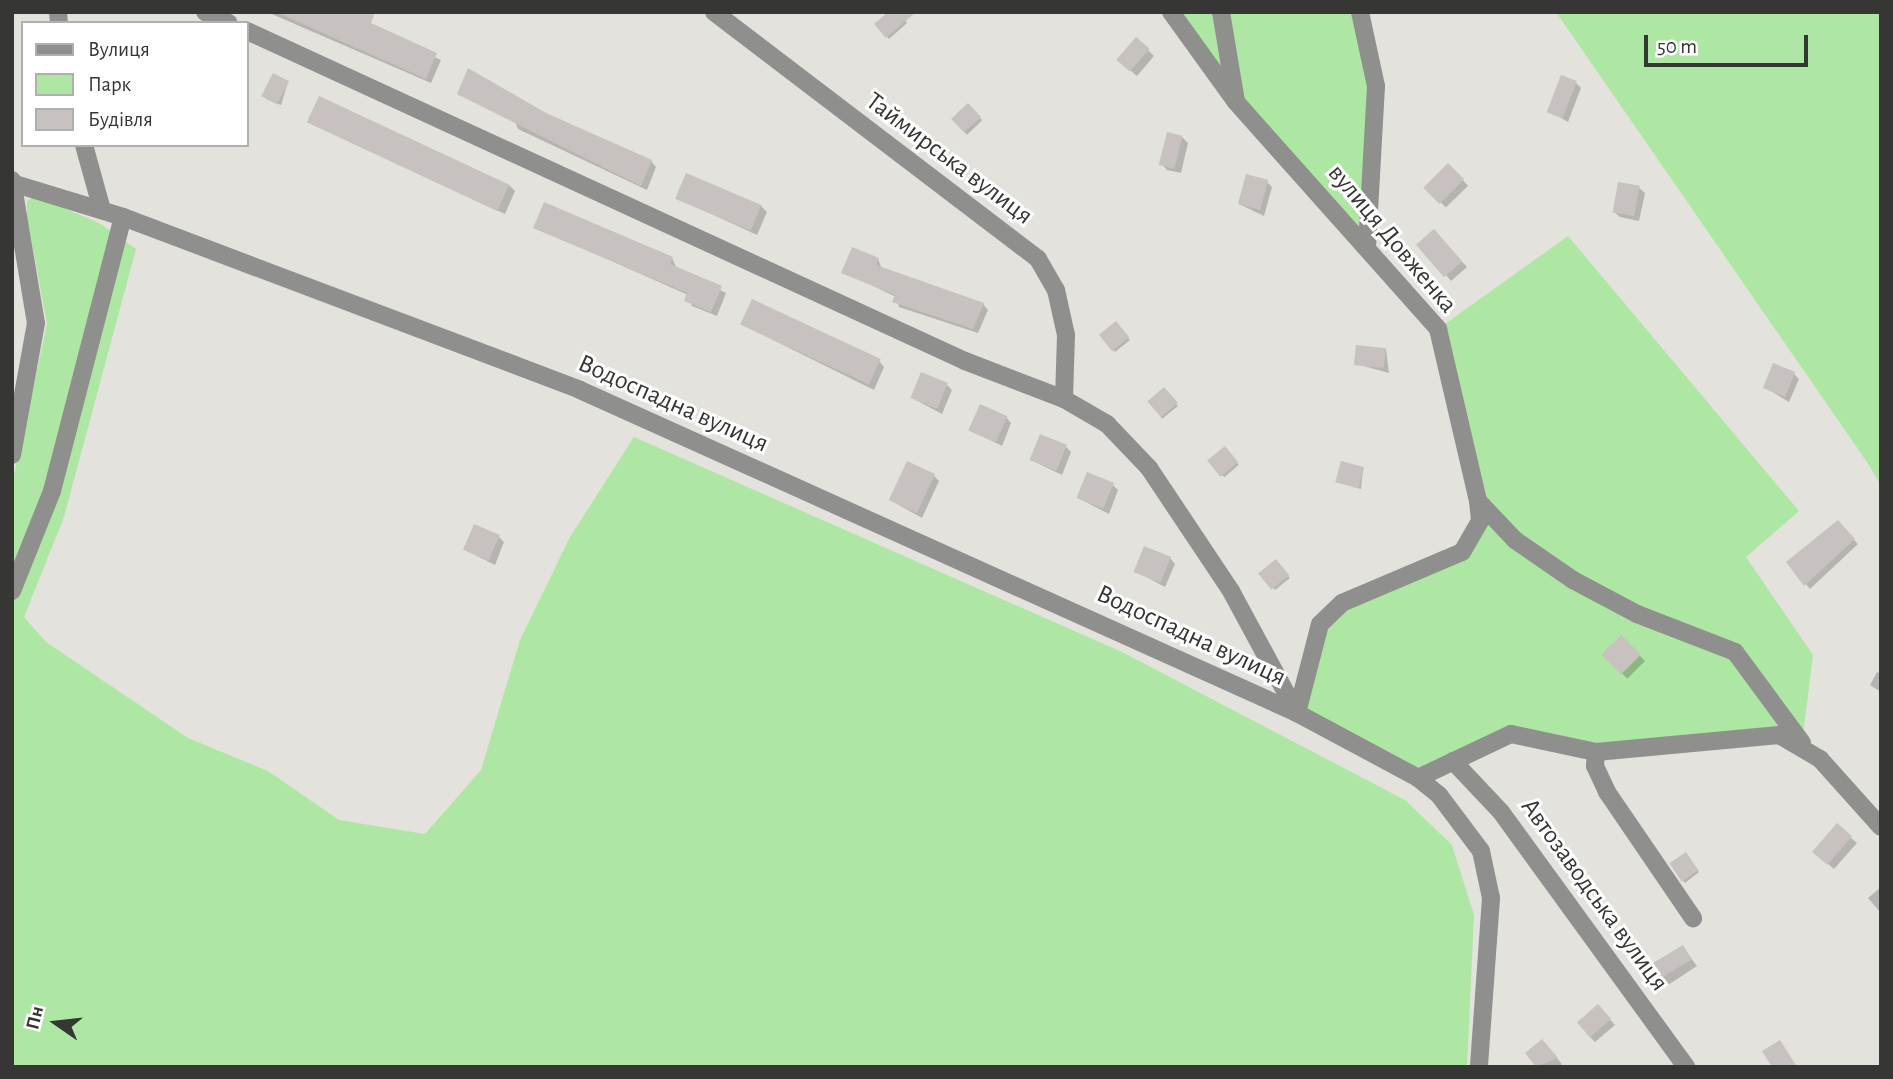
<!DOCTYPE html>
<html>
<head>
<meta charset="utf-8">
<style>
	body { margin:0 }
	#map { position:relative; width:1893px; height:1079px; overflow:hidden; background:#e4e2dd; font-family:"Alegreya Sans",sans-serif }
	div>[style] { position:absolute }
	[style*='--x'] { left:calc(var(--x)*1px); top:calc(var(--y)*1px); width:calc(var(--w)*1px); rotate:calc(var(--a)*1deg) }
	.green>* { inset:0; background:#aee6a3 }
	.shadow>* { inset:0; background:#0003; transform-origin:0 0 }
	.building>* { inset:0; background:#c7c1c0; transform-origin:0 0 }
	.minor>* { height:18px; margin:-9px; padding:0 9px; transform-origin:9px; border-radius:9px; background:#8f8f8d }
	span { translate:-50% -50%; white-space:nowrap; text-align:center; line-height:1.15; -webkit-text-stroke:6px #fff; paint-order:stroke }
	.street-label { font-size:26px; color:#363634 }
	.frame { position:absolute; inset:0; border:14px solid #363634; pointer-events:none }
	.legend { position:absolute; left:21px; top:21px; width:228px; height:126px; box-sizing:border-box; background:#fff; border:2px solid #afafae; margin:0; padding:9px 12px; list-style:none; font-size:21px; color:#363634 }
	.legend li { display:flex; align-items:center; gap:14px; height:35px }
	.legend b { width:35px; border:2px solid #afafae }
	.north { position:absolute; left:21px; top:988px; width:70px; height:70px; -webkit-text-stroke:5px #fff; paint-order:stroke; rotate:284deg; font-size:19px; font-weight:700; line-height:28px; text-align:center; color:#363634 }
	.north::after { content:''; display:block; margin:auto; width:24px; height:32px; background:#363634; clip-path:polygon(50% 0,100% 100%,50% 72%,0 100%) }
	.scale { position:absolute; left:1644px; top:35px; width:164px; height:32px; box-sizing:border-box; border:4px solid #363634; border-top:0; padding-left:9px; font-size:21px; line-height:24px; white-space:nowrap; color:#363634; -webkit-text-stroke:5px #fff; paint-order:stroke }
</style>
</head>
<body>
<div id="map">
	<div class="green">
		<div style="clip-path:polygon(1171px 12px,1360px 12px,1376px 86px,1367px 246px)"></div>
		<div style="clip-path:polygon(1556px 12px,1881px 12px,1881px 486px,1869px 465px)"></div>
		<div style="clip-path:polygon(35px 196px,99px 223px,136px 249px,64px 517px,24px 617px,46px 642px,188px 738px,268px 771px,339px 820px,425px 834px,481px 770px,520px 640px,570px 537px,634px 437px,1122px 652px,1405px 800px,1452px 845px,1474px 915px,1467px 1067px,12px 1067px,12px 484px,47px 324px,27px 217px,27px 201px)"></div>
		<div style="clip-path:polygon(1568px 236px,1799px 511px,1746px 557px,1813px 655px,1802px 743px,1779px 735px,1596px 752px,1511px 734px,1418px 778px,1297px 713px,1310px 650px,1342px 603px,1462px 552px,1480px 521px,1438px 329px)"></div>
	</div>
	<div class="shadow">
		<div style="clip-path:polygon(267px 12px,337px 12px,441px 60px,431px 83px)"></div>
		<div style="clip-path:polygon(898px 12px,907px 23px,889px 39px,877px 24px)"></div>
		<div style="clip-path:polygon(1136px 39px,1154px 56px,1137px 76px,1124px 65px)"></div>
		<div style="clip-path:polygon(288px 82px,281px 105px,266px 99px)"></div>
		<div style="clip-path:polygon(1576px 83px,1581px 88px,1568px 122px,1549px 111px)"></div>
		<div style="clip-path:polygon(459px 94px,545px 115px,651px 161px,656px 167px,647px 190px,518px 129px,514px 119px)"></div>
		<div style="left:968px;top:105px;width:21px;height:21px;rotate:47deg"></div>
		<div style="clip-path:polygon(310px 122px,509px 185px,515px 191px,505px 214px)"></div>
		<div style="clip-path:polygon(1182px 137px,1188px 143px,1181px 173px,1167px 170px,1162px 164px)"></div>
		<div style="left:1448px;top:165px;width:29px;height:31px;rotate:46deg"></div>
		<div style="clip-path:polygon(1267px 182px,1272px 187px,1264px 216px,1239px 204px)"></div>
		<div style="clip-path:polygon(1639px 188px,1645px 193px,1639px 221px,1620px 217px,1614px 212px)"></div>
		<div style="clip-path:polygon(677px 198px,761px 206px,767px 212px,757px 235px)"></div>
		<div style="clip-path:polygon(535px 227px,672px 258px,676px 267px,726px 293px,717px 316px,692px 306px,688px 295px)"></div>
		<div style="clip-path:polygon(1440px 237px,1467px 267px,1451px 281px,1446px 275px)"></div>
		<div style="clip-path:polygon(878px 259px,882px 269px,983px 304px,988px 310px,978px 333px,899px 307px,896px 297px,844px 272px)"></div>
		<div style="left:1116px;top:323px;width:22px;height:19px;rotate:51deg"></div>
		<div style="clip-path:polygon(743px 325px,879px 361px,884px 367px,874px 390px)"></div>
		<div style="clip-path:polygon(1386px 349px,1389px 373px,1356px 364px)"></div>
		<div style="clip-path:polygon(1794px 374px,1799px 379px,1789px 402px,1764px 387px)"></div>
		<div style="clip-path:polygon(947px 385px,952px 390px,942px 414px,912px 398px)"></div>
		<div style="left:1164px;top:389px;width:22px;height:20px;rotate:51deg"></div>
		<div style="clip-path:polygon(1006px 417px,1011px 423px,1002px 446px,971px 430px)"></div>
		<div style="clip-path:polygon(1066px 447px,1071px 452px,1062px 475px,1031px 460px)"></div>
		<div style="left:1225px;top:449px;width:21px;height:19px;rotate:49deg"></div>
		<div style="clip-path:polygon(1363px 468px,1361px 489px,1338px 482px)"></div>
		<div style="clip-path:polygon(934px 476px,939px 481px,922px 518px,890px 500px)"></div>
		<div style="clip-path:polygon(1113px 485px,1118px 490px,1109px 514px,1078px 498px)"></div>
		<div style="clip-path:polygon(1838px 523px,1858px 544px,1810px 589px,1788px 562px)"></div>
		<div style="clip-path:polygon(499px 537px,504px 542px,495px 565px,465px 550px)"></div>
		<div style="clip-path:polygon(1170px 558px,1175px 564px,1165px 587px,1135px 571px)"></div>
		<div style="left:1276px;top:561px;width:22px;height:19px;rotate:51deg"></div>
		<div style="left:1621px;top:637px;width:34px;height:25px;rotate:45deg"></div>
		<div style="clip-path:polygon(1877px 672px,1881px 674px,1881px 692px,1870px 685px)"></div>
		<div style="clip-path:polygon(1837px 826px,1857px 843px,1834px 869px,1820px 857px)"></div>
		<div style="clip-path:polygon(1688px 856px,1699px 872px,1685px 883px,1672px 864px)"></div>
		<div style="clip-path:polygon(1881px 887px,1881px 912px,1880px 912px,1868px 898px)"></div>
		<div style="clip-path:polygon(1683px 947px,1697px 966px,1668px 985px,1662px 979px)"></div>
		<div style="clip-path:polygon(1603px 1012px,1615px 1025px,1595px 1042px,1590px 1037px)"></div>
		<div style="clip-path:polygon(1547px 1047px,1562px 1064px,1559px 1067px,1538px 1067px,1527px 1053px)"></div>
	</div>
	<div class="building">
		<div style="clip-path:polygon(276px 12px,375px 12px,371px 23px,437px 53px,426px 79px)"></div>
		<div style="clip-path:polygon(888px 12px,916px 12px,886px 38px,874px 24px)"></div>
		<div style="left:1136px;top:37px;width:18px;height:30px;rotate:41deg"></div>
		<div style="clip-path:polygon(468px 68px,546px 113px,652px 160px,641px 186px,457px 94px)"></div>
		<div style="left:273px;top:73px;width:18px;height:26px;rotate:27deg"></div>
		<div style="left:1561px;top:75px;width:17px;height:40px;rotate:21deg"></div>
		<div style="left:319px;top:96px;width:210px;height:29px;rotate:25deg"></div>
		<div style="left:968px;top:103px;width:19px;height:23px;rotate:47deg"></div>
		<div style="left:1167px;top:132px;width:16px;height:34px;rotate:14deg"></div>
		<div style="left:1448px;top:163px;width:23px;height:35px;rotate:45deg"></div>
		<div style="left:686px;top:173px;width:82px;height:28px;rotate:23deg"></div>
		<div style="left:1246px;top:174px;width:23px;height:31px;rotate:15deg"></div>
		<div style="left:1618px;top:182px;width:22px;height:31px;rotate:10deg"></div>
		<div style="clip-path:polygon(544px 202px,673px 257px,670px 264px,722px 286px,711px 312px,684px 301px,687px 293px,533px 228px)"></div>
		<div style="left:1434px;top:229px;width:43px;height:24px;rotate:49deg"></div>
		<div style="clip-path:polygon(852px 247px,879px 258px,876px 265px,984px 303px,973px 329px,892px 302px,895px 295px,841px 273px)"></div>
		<div style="left:752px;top:299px;width:142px;height:28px;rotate:25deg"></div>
		<div style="left:1116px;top:321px;width:21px;height:22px;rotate:51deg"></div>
		<div style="left:1356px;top:345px;width:30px;height:20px;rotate:6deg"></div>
		<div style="left:1773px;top:363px;width:24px;height:27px;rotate:22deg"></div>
		<div style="left:921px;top:372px;width:29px;height:28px;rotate:22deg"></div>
		<div style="left:1164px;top:387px;width:21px;height:22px;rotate:49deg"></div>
		<div style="left:980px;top:404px;width:30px;height:29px;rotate:24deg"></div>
		<div style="left:1040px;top:434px;width:29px;height:28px;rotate:22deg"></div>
		<div style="left:1225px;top:446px;width:21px;height:23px;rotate:51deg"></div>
		<div style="left:907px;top:461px;width:31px;height:43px;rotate:25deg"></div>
		<div style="left:1341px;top:461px;width:24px;height:22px;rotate:15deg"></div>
		<div style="left:1087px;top:472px;width:29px;height:28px;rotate:22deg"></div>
		<div style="clip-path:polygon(1838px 520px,1855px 539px,1804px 586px,1786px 562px)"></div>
		<div style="left:474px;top:524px;width:28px;height:28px;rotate:23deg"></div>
		<div style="left:1144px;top:546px;width:29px;height:28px;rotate:22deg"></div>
		<div style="left:1276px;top:559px;width:21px;height:23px;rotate:51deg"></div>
		<div style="left:1621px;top:635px;width:28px;height:28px;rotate:45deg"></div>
		<div style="left:1837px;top:823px;width:20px;height:38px;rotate:41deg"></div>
		<div style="left:1686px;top:852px;width:22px;height:20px;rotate:56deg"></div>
		<div style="left:1683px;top:945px;width:17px;height:38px;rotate:59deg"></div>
		<div style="left:1598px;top:1004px;width:20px;height:28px;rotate:49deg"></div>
		<div style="clip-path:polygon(1542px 1039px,1558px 1058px,1536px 1067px,1525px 1053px)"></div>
		<div style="clip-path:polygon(1780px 1040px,1797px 1067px,1772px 1067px,1762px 1051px)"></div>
	</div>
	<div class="minor">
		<div style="--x:58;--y:12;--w:11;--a:85"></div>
		<div style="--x:205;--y:12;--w:26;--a:25"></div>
		<div style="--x:714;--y:12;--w:407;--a:37.3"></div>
		<div style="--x:1038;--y:259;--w:36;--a:60"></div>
		<div style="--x:1056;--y:290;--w:46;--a:77.5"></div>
		<div style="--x:1066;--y:335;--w:64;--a:91.8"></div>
		<div style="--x:1171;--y:12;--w:111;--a:54.2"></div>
		<div style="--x:1236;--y:102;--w:304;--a:48.3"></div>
		<div style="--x:1438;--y:329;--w:177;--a:76.9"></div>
		<div style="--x:1478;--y:501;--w:20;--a:84"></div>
		<div style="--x:1480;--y:521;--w:36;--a:120"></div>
		<div style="--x:1462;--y:552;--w:130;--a:157"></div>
		<div style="--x:1342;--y:603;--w:30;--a:136"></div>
		<div style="--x:1320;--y:624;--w:92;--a:104.5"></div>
		<div style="--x:1221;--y:12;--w:91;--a:80.5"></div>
		<div style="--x:1360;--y:12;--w:76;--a:77.8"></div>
		<div style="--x:1376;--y:86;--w:160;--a:93.2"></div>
		<div style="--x:247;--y:31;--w:790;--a:24.68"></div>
		<div style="--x:965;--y:361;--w:106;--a:21"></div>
		<div style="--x:1064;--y:399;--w:50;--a:30.2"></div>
		<div style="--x:1107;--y:424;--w:61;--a:46.3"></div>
		<div style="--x:1149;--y:468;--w:148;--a:56.3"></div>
		<div style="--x:1231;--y:591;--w:139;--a:61.6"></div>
		<div style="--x:84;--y:145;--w:67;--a:74.5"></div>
		<div style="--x:12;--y:180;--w:145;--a:80.5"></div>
		<div style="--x:36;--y:323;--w:134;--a:100.3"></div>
		<div style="--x:12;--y:183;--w:116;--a:17"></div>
		<div style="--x:123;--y:217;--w:489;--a:20.7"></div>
		<div style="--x:580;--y:390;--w:786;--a:24.25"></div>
		<div style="--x:1297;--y:713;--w:137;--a:28.2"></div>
		<div style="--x:1418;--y:778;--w:27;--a:39"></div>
		<div style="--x:1439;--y:795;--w:70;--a:53.1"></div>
		<div style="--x:1481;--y:851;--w:48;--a:78"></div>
		<div style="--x:1491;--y:898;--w:169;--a:94.1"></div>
		<div style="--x:1478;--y:501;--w:54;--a:46.5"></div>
		<div style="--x:1515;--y:540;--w:70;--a:34.6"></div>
		<div style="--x:1573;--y:580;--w:72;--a:28"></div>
		<div style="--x:1637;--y:614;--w:105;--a:21.2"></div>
		<div style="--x:1735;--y:652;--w:113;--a:53.6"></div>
		<div style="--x:12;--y:591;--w:108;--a:-68.2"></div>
		<div style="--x:52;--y:491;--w:283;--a:-75.5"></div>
		<div style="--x:1596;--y:752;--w:14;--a:94"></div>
		<div style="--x:1595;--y:766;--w:29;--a:65"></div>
		<div style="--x:1607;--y:792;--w:153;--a:55.7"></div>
		<div style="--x:1453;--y:761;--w:70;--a:46.7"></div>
		<div style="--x:1501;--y:812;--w:315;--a:54"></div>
		<div style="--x:1418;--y:778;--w:103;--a:-25.3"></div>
		<div style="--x:1511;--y:734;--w:87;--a:12"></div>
		<div style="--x:1596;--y:752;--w:184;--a:-5.3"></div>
		<div style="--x:1779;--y:735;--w:48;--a:30.3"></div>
		<div style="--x:1820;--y:759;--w:91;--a:48.1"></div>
	</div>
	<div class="street-label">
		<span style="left:949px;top:159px;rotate:37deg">Таймирська вулиця</span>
		<span style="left:1392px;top:239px;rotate:50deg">вулиця Довженка</span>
		<span style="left:673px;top:404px;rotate:24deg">Водоспадна вулиця</span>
		<span style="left:1191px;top:636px;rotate:25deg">Водоспадна вулиця</span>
		<span style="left:1594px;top:895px;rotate:54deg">Автозаводська вулиця</span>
	</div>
	<div class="frame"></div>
	<ul class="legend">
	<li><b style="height:9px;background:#8f8f8d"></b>Вулиця</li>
	<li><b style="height:19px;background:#aee6a3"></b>Парк</li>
	<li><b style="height:19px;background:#c7c1c0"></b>Будівля</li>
	</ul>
	<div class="north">Пн</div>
	<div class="scale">50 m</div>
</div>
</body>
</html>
